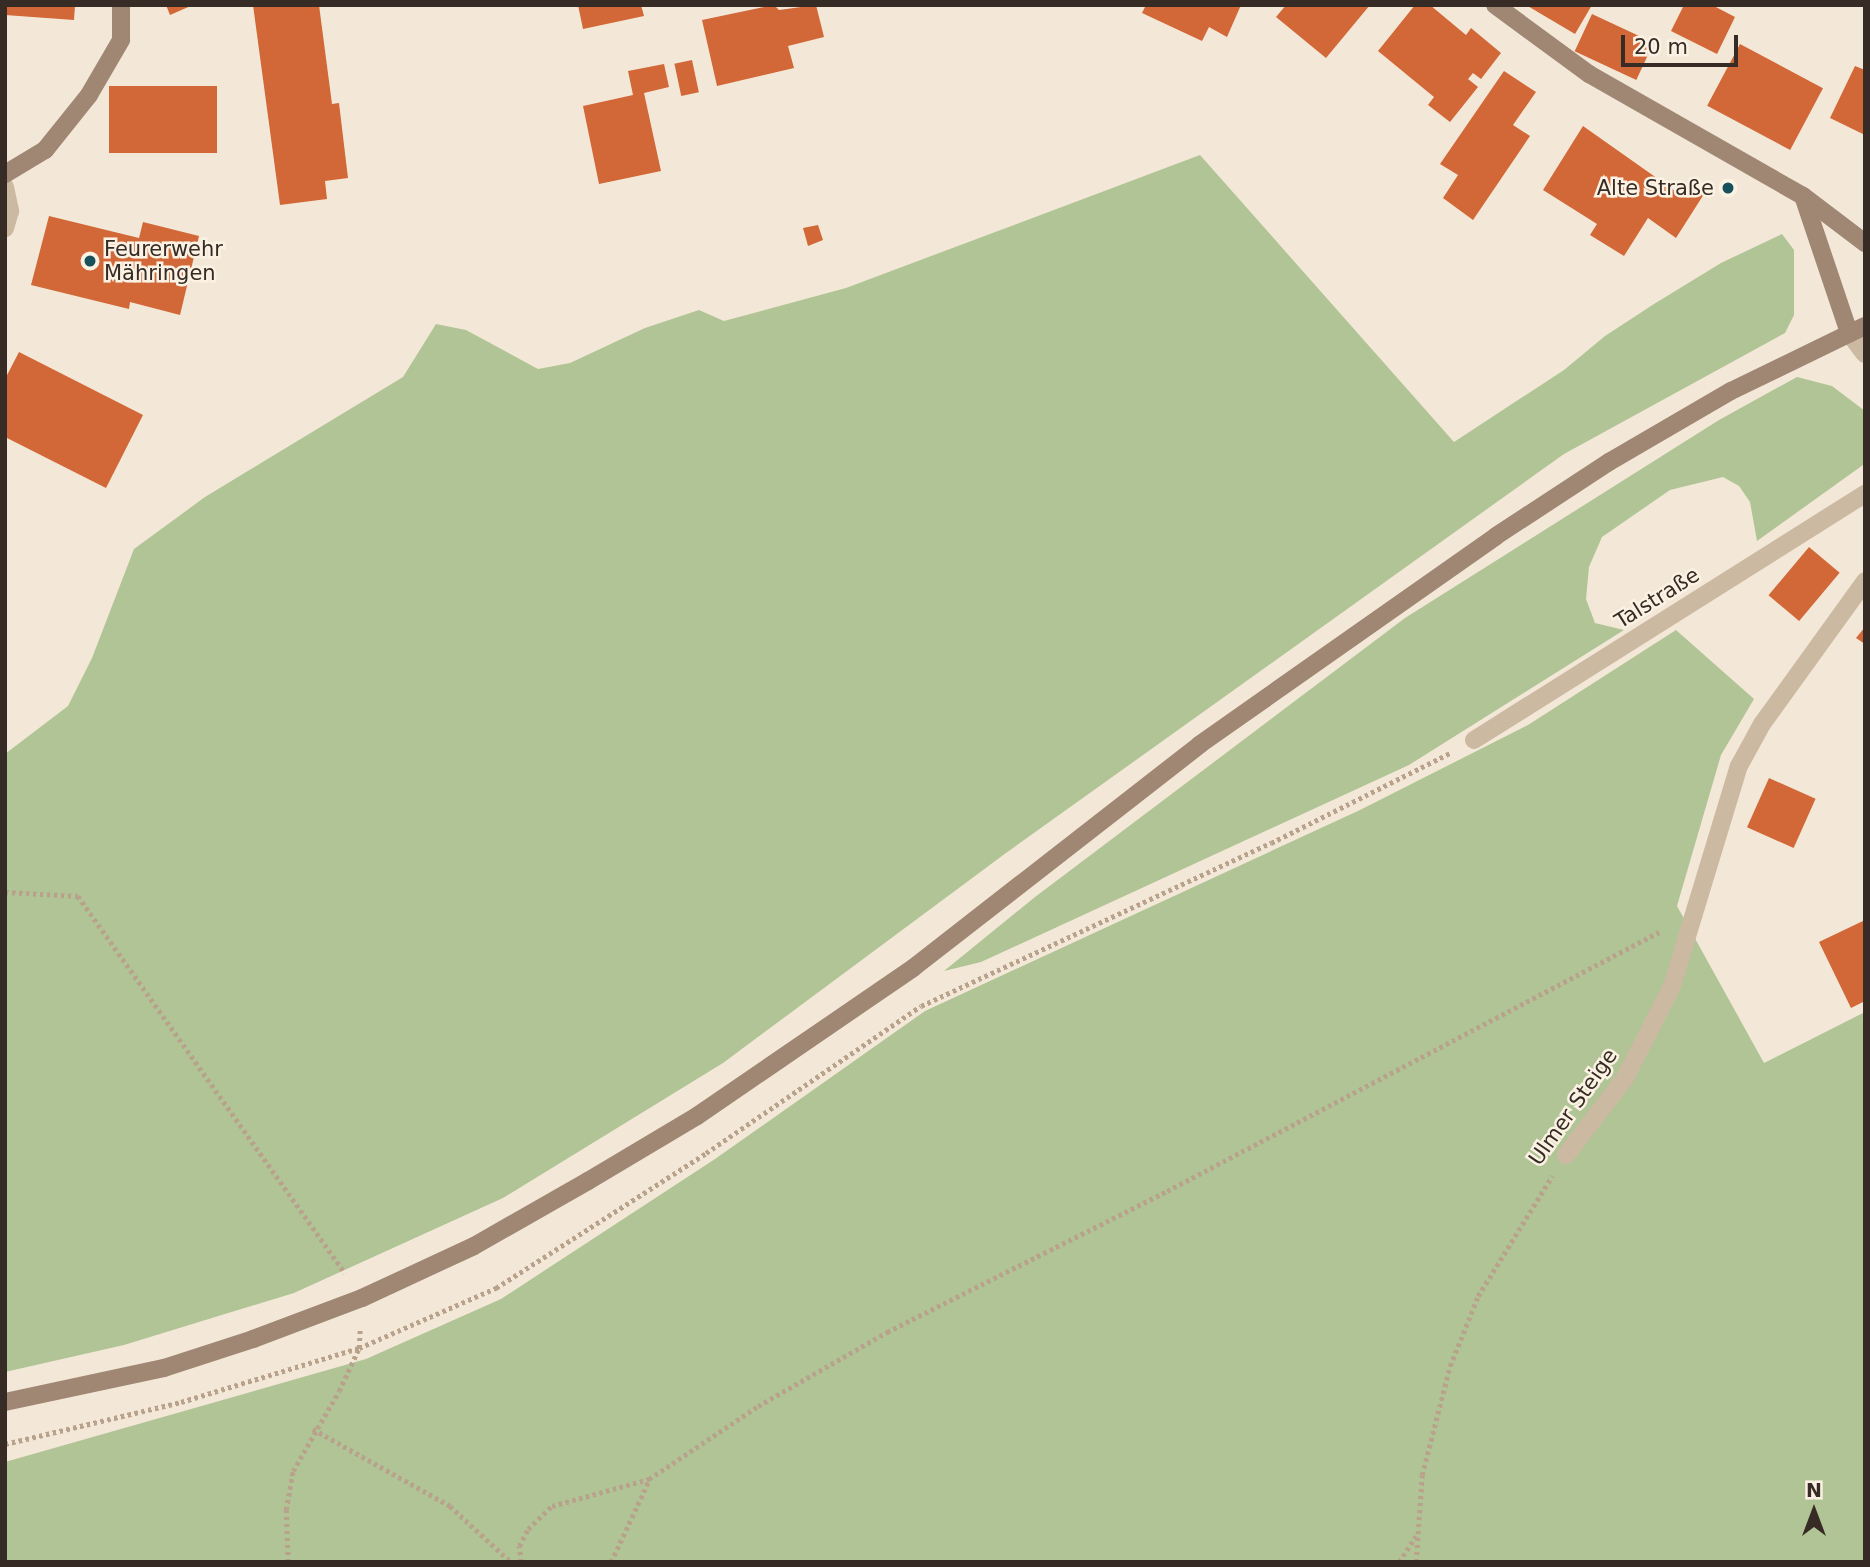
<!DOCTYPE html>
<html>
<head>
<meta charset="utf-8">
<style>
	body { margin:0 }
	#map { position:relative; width:1870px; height:1567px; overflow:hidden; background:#f3e8d7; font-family:"DejaVu Sans",sans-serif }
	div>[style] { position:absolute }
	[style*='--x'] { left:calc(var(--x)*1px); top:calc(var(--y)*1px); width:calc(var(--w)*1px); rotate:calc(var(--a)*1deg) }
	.green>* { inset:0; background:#b1c496 }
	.building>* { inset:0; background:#d26737; transform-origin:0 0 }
	.path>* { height:4.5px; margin-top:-2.25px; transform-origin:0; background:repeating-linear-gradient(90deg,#b8a28c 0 3.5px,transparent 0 7px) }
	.lane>* { height:18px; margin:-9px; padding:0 9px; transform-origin:9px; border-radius:9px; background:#ccb9a2 }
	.street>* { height:18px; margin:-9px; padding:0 9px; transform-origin:9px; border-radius:9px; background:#ccb9a2 }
	.secondary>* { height:18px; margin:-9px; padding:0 9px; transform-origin:9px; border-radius:9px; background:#a08774 }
	.dots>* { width:19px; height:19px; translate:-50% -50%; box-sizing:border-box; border:4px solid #fbf2e4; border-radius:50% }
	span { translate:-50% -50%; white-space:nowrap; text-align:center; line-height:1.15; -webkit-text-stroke:5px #fbf2e4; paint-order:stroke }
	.poi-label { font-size:21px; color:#362c25 }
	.right { translate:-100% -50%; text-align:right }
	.left { translate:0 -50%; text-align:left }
	.street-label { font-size:21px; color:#362c25 }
	.frame { position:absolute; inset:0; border:7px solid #362c25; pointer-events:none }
	.north { position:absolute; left:1779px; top:1476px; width:70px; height:70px; -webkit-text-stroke:5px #fbf2e4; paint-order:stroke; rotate:0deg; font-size:19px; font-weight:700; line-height:28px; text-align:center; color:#362c25 }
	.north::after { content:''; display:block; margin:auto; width:24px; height:32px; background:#362c25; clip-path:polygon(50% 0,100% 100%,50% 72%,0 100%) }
	.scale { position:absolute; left:1621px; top:35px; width:117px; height:32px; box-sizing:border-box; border:4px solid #362c25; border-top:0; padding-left:9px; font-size:21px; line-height:24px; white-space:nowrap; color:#362c25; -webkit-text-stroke:5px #fbf2e4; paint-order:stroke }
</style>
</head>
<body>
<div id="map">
	<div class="green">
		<div style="clip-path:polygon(1200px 155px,1454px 442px,1564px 370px,1605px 336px,1654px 304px,1721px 263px,1782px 234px,1794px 250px,1794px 315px,1785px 333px,1564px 454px,1006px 853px,723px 1063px,503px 1198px,294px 1293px,124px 1345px,5px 1372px,5px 754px,68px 706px,92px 658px,134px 549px,205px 497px,403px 377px,436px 324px,466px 330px,538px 369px,570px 363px,645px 328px,699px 310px,724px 321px,846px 288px)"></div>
		<div style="clip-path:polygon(1797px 377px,1832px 386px,1865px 411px,1865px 459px,1863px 465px,1757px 541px,1750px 502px,1739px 486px,1723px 477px,1670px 490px,1602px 537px,1589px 567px,1586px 599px,1595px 623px,1624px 630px,1409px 765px,981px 962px,944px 971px,1035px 897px,1405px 618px,1719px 420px)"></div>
		<div style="clip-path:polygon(1676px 630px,1754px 699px,1721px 755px,1677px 906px,1764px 1063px,1865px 1012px,1865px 1562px,5px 1562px,5px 1462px,366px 1359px,501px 1299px,715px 1159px,925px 1011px,1360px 810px,1528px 725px)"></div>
	</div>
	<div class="building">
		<div style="clip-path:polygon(5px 5px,75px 5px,74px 20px,5px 15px)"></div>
		<div style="clip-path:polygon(166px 5px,193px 5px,170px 15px)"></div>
		<div style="clip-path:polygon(253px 5px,319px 5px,332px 104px,339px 103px,348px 178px,325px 181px,327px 199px,280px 205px)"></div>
		<div style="clip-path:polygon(578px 5px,641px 5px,644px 16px,583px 29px)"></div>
		<div style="clip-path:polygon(774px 5px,779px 10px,816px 5px,824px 37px,788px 46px,794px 68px,717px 86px,702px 20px)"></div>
		<div style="clip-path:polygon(1146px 5px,1241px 5px,1227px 37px,1209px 27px,1202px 41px,1142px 13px)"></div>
		<div style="clip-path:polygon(1286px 5px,1370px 5px,1326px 58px,1276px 17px)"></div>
		<div style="clip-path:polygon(1415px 5px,1430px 5px,1466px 35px,1471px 28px,1501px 53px,1481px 79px,1473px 73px,1468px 79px,1478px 87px,1450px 122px,1428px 105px,1434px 97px,1378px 51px)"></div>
		<div style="clip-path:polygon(1526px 5px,1592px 5px,1575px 34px)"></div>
		<div style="clip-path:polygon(1684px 5px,1712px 5px,1735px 17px,1717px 54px,1671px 31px)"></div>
		<div style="left:1592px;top:14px;width:68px;height:41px;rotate:25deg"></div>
		<div style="left:1740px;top:44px;width:94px;height:70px;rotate:28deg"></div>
		<div style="left:692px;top:60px;width:33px;height:18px;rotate:78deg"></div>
		<div style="clip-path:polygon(664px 64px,669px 87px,644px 93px,661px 171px,599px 184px,583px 106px,633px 95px,628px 71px)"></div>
		<div style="clip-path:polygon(1855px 66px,1865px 70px,1865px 135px,1830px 118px)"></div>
		<div style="clip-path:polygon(1504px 71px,1536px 92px,1513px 125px,1530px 136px,1473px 220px,1443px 198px,1458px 175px,1440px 164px)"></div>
		<div style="left:109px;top:86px;width:108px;height:67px"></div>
		<div style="clip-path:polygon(1583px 126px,1678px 193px,1683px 183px,1704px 194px,1676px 238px,1648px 218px,1624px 256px,1590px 235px,1597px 224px,1543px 190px)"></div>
		<div style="clip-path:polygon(49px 216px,139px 238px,143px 222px,199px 236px,180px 315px,130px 302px,129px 309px,31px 285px)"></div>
		<div style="clip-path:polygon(818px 225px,823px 240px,808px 246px,803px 228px)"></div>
		<div style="clip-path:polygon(19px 352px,143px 415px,106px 488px,5px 437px,5px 379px)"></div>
		<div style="left:1809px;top:547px;width:40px;height:63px;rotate:40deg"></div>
		<div style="clip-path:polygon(1865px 627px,1865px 644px,1856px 638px)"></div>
		<div style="left:1769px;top:778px;width:51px;height:54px;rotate:24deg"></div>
		<div style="clip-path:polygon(1865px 920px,1865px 1001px,1851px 1008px,1819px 942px)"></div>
	</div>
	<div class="path">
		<div style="--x:5;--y:892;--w:73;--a:3.1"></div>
		<div style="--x:78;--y:896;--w:462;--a:54.7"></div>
		<div style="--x:313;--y:1429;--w:157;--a:29.3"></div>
		<div style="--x:450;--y:1506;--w:83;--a:42.6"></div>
		<div style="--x:5;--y:1444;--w:181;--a:-13.4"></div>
		<div style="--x:181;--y:1402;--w:186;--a:-16.9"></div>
		<div style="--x:359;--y:1348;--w:150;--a:-23.7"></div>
		<div style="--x:496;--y:1288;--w:250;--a:-32.7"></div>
		<div style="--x:706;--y:1153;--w:260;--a:-34.4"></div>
		<div style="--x:921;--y:1006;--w:386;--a:-25"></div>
		<div style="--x:1271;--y:843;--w:200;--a:-26.7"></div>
		<div style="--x:288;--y:1562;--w:52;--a:-92.2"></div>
		<div style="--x:286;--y:1510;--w:40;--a:-80"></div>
		<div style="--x:293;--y:1471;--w:92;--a:-60.1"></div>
		<div style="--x:339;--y:1391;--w:47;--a:-65.1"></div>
		<div style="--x:359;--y:1348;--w:19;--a:-87"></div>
		<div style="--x:521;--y:1562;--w:16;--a:-97"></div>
		<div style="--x:519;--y:1546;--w:19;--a:-62"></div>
		<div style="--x:528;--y:1529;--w:33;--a:-44"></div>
		<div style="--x:552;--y:1506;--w:101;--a:-15.6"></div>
		<div style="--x:649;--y:1479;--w:131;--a:-33.8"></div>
		<div style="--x:758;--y:1406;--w:149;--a:-29.8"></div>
		<div style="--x:887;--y:1332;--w:313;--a:-26.7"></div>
		<div style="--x:1167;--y:1191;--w:556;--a:-27.76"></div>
		<div style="--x:611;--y:1562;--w:90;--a:-65.1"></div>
		<div style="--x:1399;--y:1562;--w:31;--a:-57"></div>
		<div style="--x:1416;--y:1562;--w:87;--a:-86.1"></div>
		<div style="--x:1422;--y:1475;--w:113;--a:-75.6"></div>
		<div style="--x:1450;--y:1366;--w:75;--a:-68.2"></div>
		<div style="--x:1478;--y:1296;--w:141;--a:-58.3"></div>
	</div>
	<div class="lane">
		<div style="--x:1474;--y:740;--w:462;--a:-32.2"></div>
	</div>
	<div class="street">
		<div style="--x:5;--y:187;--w:25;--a:78"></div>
		<div style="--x:10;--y:211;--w:18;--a:106"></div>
		<div style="--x:1849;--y:333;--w:26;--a:53"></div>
		<div style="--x:1566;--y:1155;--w:97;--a:-52.5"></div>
		<div style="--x:1625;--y:1078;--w:103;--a:-62.9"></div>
		<div style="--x:1672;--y:986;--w:230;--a:-73.1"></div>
		<div style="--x:1739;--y:766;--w:48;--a:-61.3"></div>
		<div style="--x:1762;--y:724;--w:176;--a:-54.2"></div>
	</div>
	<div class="secondary">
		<div style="--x:1495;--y:5;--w:117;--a:36.3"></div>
		<div style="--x:1589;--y:74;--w:246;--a:29.7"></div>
		<div style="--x:1803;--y:196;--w:78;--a:37.2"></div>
		<div style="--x:5;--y:174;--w:47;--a:-31"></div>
		<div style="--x:45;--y:150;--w:70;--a:-51.3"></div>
		<div style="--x:89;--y:95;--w:64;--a:-59.8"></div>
		<div style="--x:121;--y:40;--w:35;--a:-90"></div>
		<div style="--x:1803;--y:196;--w:145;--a:71.4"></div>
		<div style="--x:5;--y:1402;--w:163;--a:-12.1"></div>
		<div style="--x:164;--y:1368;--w:94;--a:-18"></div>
		<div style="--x:253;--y:1339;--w:116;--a:-20.6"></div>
		<div style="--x:362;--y:1298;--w:123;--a:-24.9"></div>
		<div style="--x:474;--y:1246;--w:131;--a:-29.7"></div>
		<div style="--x:588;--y:1181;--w:127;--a:-30.8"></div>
		<div style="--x:697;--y:1116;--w:262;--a:-34.4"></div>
		<div style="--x:913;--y:968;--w:363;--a:-37.9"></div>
		<div style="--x:1199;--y:745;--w:363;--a:-35.1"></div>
		<div style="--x:1496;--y:536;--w:135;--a:-33.2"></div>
		<div style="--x:1609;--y:462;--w:141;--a:-30.2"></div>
		<div style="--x:1731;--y:391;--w:149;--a:-25.9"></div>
	</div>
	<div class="dots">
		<div style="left:1728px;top:188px;background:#17525c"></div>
		<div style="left:90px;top:261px;background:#17525c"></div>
	</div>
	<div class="poi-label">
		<span class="right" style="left:1714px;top:188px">Alte Straße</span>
		<span class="left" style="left:104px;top:261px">Feurerwehr<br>Mähringen</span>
	</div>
	<div class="street-label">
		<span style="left:1657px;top:598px;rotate:-32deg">Talstraße</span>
		<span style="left:1573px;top:1107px;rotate:-55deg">Ulmer Steige</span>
	</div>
	<div class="frame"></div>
	<div class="north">N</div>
	<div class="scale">20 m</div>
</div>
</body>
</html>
